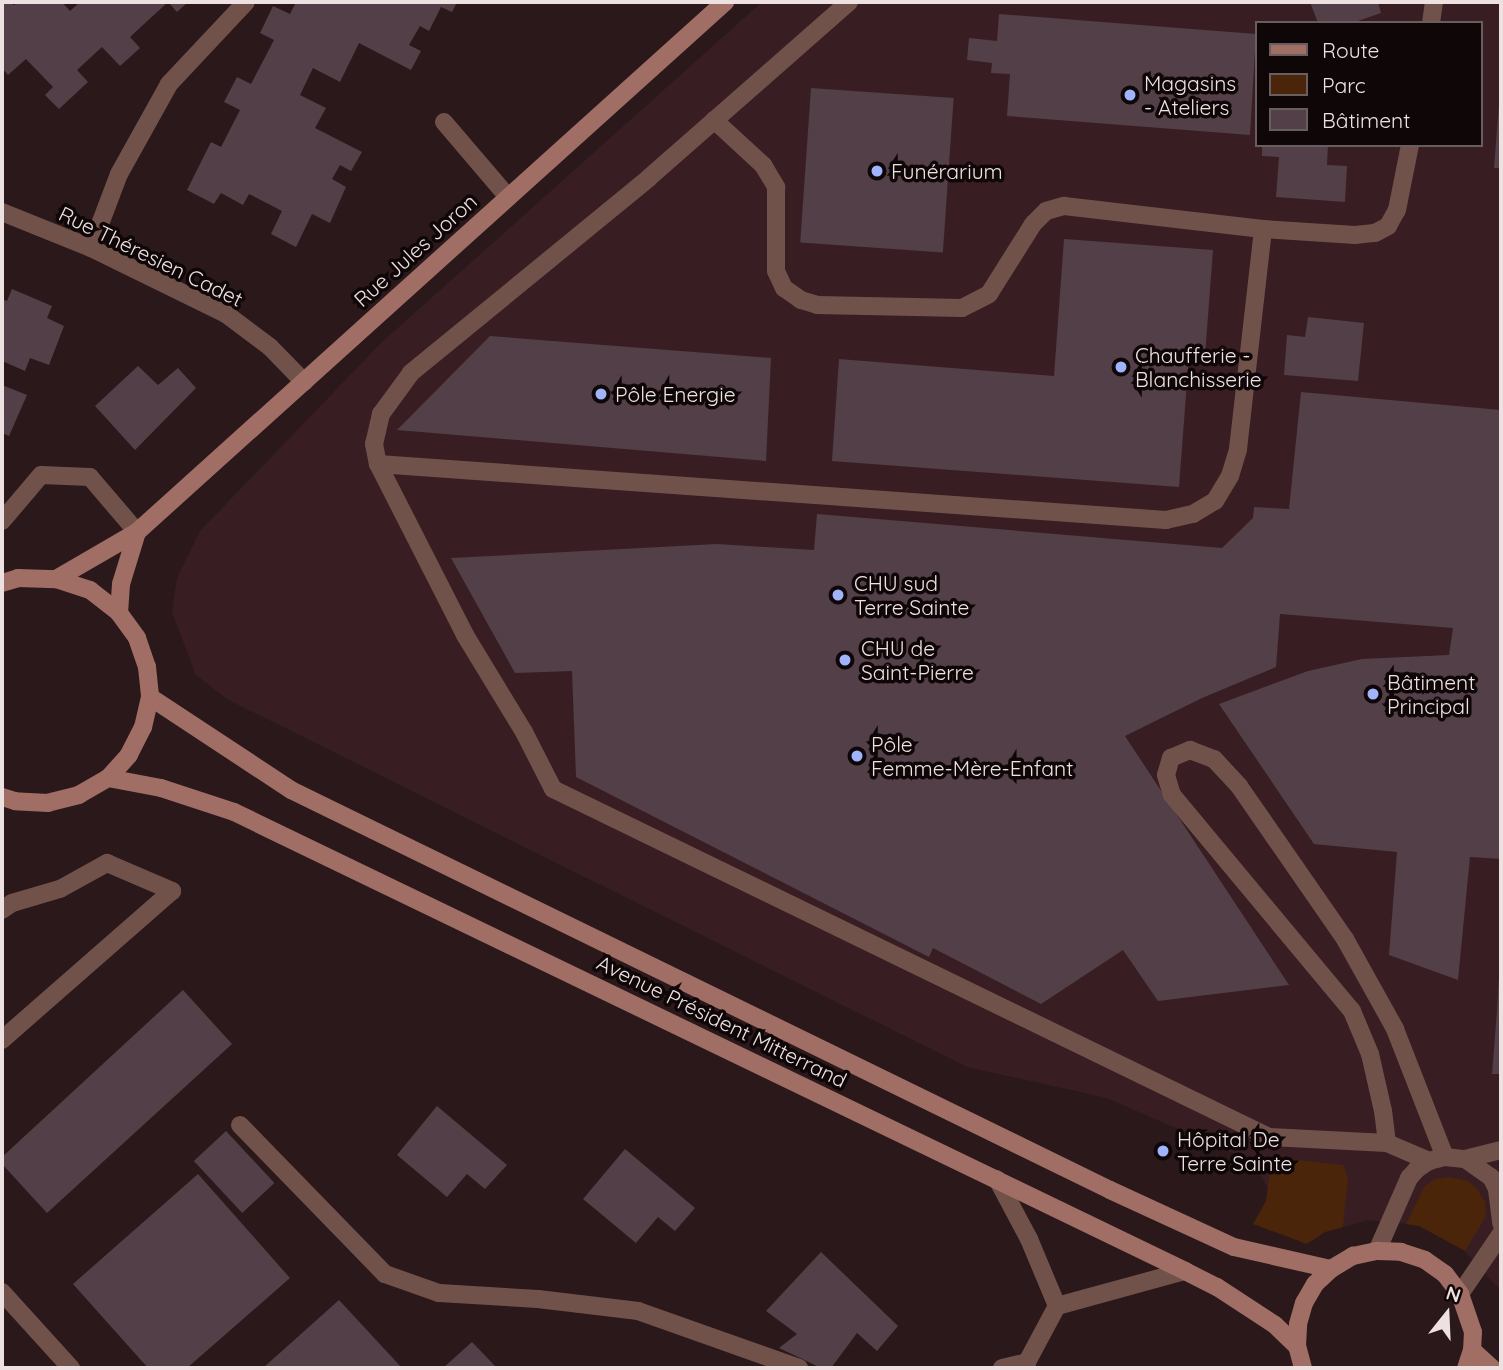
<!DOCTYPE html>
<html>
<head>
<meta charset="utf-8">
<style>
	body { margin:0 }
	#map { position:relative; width:1503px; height:1370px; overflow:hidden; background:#2b181a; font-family:Quicksand,sans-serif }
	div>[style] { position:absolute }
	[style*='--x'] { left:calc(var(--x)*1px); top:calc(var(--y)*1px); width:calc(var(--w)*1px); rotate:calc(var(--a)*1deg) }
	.built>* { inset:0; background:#381e22 }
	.green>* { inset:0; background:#4a250a }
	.building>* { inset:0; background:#533f47; transform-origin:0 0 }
	.lane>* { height:18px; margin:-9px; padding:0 9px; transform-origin:9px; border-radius:9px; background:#71524b }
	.street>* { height:18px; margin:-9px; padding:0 9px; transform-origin:9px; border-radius:9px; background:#71524b }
	.secondary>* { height:18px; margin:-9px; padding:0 9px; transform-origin:9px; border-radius:9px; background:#a06e64 }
	.dots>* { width:19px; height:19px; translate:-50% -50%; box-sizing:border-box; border:4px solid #0e0607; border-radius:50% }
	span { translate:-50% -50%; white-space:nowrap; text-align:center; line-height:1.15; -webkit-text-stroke:7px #0e0607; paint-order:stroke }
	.poi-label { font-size:21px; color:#eee1e2 }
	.left { translate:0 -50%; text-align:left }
	.street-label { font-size:21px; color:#eee1e2 }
	.frame { position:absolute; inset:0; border:4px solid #eee1e2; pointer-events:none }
	.legend { position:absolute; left:1255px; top:21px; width:228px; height:126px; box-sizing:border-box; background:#0e0607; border:2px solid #685e5f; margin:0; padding:9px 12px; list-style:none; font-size:21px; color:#eee1e2 }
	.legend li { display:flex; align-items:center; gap:14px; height:35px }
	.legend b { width:35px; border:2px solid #685e5f }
	.north { position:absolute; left:1412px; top:1279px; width:70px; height:70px; -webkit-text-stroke:5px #0e0607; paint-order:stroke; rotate:18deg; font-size:19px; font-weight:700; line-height:28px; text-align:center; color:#eee1e2 }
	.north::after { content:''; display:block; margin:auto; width:24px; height:32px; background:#eee1e2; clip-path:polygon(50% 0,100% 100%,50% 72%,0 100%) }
</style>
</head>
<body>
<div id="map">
	<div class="built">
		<div style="clip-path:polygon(evenodd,762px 2px,1501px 2px,1501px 1291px,1461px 1247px,1419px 1225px,1368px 1220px,1325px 1232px,1304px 1244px,1251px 1161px,1107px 1098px,967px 1067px,227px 699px,196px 675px,172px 612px,177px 578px,200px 531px,380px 344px,762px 2px,1256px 23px,1480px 23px,1480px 145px,1256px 145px,1256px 23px)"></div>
	</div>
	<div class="green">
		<div style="clip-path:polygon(1272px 1157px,1343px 1165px,1348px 1178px,1343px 1227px,1325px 1232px,1307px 1244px,1253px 1224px,1266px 1201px)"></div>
		<div style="clip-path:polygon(1448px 1177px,1468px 1181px,1477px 1189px,1485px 1202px,1486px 1216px,1465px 1251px,1419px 1226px,1406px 1224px,1424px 1187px,1435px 1179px)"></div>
	</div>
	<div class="building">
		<div style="clip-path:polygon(2px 2px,10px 2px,14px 5px,18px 2px,62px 2px,70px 11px,80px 2px,188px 2px,177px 12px,168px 2px,130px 37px,140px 48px,120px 66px,102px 47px,77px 70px,88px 82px,59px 109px,45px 95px,53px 87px,26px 59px,8px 75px,2px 68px)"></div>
		<div style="clip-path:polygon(296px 2px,457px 2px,452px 12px,441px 7px,429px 31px,420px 26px,409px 45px,421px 51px,411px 70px,359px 43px,340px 82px,313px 68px,300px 95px,326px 108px,315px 128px,362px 152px,351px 171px,340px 165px,332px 179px,346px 187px,330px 223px,312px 214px,296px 247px,271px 234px,282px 211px,249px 194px,243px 205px,221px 193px,214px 204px,187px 190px,211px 142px,221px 147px,240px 110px,224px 102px,237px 77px,251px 84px,274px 40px,260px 33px,273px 6px,290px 14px)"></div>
		<div style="clip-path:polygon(1310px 2px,1378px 2px,1381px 13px,1352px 23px,1318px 23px)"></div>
		<div style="clip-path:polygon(999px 14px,1256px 34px,1250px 135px,1007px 116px,1010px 74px,991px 73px,992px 63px,967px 60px,969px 38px,997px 41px)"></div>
		<div style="left:811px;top:88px;width:143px;height:155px;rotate:4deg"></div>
		<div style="clip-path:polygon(1499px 104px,1501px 104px,1501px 168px,1494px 168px)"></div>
		<div style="clip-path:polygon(1262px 145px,1328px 145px,1327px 165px,1347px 166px,1345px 202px,1276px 197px,1279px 157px,1262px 156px)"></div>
		<div style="clip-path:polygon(1064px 239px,1213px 250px,1205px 356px,1189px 355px,1179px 487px,832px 461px,839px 359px,1054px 376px)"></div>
		<div style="clip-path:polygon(12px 289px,52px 306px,47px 318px,64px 326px,49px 365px,30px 358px,25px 371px,2px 361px,2px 299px,7px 301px)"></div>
		<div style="clip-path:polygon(1308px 317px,1364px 323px,1358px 381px,1284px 375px,1287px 335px,1305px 337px)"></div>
		<div style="clip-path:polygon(490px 336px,771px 358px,766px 461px,397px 430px)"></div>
		<div style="clip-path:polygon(138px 366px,158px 385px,178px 368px,196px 388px,135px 450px,95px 406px)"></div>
		<div style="clip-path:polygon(2px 385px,27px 395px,9px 436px,2px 433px)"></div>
		<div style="clip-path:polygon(1301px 392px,1501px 410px,1501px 859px,1470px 857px,1458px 980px,1389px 955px,1397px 852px,1314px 844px,1219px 704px,1308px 671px,1362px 659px,1449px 655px,1453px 628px,1280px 614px,1276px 667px,1202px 698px,1125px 736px,1289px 985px,1158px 1001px,1123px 950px,1041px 1004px,933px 948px,929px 957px,576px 777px,572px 671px,515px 673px,451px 558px,717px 544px,814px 550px,817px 514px,1222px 548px,1253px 518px,1254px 507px,1289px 509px)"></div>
		<div style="clip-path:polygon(1499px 975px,1501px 1074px,1492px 1074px,1497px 1011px)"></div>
		<div style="clip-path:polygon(183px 990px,232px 1044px,47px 1213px,2px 1164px,2px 1157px)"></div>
		<div style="clip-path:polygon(437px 1106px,507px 1165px,485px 1189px,467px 1174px,447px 1197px,397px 1155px)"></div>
		<div style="left:226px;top:1131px;width:71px;height:44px;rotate:47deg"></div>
		<div style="clip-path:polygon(625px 1149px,695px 1208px,675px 1231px,658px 1217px,636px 1243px,583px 1199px)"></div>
		<div style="clip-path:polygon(198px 1174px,290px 1278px,187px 1368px,148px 1368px,73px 1284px)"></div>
		<div style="clip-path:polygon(821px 1252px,898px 1326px,877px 1351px,857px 1333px,831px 1368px,821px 1368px,779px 1348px,797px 1334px,766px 1311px)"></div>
		<div style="clip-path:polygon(339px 1300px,402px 1368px,263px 1368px)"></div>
		<div style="clip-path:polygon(472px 1342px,497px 1368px,443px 1368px)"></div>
	</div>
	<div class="lane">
		<div style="--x:849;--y:2;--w:266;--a:138.7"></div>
		<div style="--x:649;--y:178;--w:308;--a:140.7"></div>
		<div style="--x:411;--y:373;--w:51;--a:126.2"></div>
		<div style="--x:381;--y:414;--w:31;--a:103"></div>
		<div style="--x:374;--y:444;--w:20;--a:79"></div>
		<div style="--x:378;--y:464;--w:192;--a:63"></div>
		<div style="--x:465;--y:635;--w:114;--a:58.7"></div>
		<div style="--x:524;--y:732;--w:64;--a:63"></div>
		<div style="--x:553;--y:789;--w:796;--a:25.92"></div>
		<div style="--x:1269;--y:1137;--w:118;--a:2.9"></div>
		<div style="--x:1387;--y:1143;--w:46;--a:23.2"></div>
		<div style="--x:1431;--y:23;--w:21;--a:-82"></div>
		<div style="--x:714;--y:120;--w:67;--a:42.6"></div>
		<div style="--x:763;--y:165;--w:26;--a:59"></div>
		<div style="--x:776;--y:187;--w:84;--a:90"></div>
		<div style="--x:776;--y:271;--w:19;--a:65"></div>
		<div style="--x:784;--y:288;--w:21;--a:35"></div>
		<div style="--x:801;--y:300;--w:17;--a:17"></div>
		<div style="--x:817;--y:305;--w:145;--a:1.2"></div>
		<div style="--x:962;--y:308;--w:30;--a:-27"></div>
		<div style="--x:989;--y:294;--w:83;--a:-57.8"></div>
		<div style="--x:1033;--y:224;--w:18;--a:-45"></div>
		<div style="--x:1046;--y:211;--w:19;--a:-16"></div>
		<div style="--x:1064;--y:206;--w:200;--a:6.6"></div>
		<div style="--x:444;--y:122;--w:99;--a:49.5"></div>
		<div style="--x:378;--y:464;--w:790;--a:4.06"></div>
		<div style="--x:1166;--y:520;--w:28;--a:-13"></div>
		<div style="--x:1193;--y:514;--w:26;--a:-31"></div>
		<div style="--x:1215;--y:501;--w:29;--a:-59"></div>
		<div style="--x:1230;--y:476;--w:28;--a:-73"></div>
		<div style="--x:1238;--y:449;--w:221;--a:-83.5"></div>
		<div style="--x:1263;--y:229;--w:92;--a:3.7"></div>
		<div style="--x:1355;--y:235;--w:20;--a:-6"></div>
		<div style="--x:1375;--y:233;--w:15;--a:-28"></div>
		<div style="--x:1388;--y:226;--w:18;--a:-61"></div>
		<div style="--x:1397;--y:210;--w:66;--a:-78.7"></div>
		<div style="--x:2;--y:521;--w:60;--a:-49.7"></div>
		<div style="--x:41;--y:475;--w:49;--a:2.3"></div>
		<div style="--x:90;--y:477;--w:72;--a:49.5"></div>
		<div style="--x:2;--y:910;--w:12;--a:-35"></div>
		<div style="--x:12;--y:903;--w:50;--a:-16.3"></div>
		<div style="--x:60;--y:889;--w:54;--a:-29"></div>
		<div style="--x:107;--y:863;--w:71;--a:23.3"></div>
		<div style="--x:172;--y:891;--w:226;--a:138.8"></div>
		<div style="--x:240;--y:1125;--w:208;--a:45.8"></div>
		<div style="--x:385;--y:1274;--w:57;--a:19.4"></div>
		<div style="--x:439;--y:1293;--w:99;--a:3.5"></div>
		<div style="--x:538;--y:1299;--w:101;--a:6.8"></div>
		<div style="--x:638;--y:1311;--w:171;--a:19.5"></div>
		<div style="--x:1387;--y:1143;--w:32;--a:-97"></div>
		<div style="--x:1383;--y:1111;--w:58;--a:-102.8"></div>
		<div style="--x:1370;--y:1054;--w:47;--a:-112.7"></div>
		<div style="--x:1352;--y:1011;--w:281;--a:-129.8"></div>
		<div style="--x:1172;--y:795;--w:21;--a:-107"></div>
		<div style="--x:1166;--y:775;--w:18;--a:-74"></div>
		<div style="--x:1171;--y:758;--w:21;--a:-23"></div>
		<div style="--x:1190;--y:750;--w:26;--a:21"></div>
		<div style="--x:1214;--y:759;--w:37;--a:47"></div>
		<div style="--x:1239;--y:786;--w:186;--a:55.3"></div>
		<div style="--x:1345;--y:939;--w:103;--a:60.9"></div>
		<div style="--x:1395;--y:1029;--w:137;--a:68.7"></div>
		<div style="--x:997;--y:1179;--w:68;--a:61.9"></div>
		<div style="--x:1029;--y:1239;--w:73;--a:67.3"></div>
		<div style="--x:1057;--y:1306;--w:133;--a:-15.3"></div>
		<div style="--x:2;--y:1292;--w:103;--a:47.8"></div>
		<div style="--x:1002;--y:1368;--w:26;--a:-13"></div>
		<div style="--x:1027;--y:1362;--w:64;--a:-61.8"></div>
	</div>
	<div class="street">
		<div style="--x:2;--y:212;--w:96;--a:22"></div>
		<div style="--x:91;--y:248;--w:150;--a:26.1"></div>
		<div style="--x:226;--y:314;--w:55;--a:36.9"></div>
		<div style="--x:270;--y:347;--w:49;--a:45.8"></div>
		<div style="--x:91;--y:248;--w:79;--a:-69.3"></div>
		<div style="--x:119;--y:174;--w:103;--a:-60.9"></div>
		<div style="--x:169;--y:84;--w:112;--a:-46.8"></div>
		<div style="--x:1465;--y:1159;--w:32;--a:35"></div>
		<div style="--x:1491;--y:1177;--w:13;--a:63"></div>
		<div style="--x:1497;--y:1189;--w:35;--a:83"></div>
		<div style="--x:1377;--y:1251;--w:80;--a:-66.3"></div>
		<div style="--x:1409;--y:1178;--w:12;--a:-48"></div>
		<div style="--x:1417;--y:1169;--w:14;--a:-34"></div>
		<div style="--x:1429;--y:1161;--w:16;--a:-14"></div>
		<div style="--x:1445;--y:1157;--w:20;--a:6"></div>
		<div style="--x:1465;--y:1159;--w:37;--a:-14"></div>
		<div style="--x:1460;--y:1294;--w:73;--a:-55.7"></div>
	</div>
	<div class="secondary">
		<div style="--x:56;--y:579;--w:94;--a:-30.1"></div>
		<div style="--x:137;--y:532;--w:792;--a:-42.03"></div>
		<div style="--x:2;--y:583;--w:17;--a:-17"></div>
		<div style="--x:18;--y:578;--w:38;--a:2"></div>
		<div style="--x:56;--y:579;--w:36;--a:18"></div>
		<div style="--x:90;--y:590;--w:37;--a:38"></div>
		<div style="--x:119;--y:613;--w:31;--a:54"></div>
		<div style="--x:137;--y:638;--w:31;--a:71"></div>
		<div style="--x:147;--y:667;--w:30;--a:84"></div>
		<div style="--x:150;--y:697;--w:31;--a:103"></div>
		<div style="--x:143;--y:727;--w:31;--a:117"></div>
		<div style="--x:129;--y:755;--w:31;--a:132"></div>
		<div style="--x:108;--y:778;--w:34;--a:150"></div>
		<div style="--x:79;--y:795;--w:32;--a:166"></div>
		<div style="--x:48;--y:803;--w:33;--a:-177"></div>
		<div style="--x:15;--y:801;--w:14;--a:-163"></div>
		<div style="--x:119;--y:613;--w:29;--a:-86"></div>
		<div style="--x:121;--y:584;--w:54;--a:-72.9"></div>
		<div style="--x:150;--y:697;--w:169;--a:33.4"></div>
		<div style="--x:291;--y:790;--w:911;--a:26.03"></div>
		<div style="--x:1110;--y:1190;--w:136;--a:24.7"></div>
		<div style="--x:1234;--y:1247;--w:99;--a:12.8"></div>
		<div style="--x:108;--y:778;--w:54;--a:10.7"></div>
		<div style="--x:161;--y:788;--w:77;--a:18.2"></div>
		<div style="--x:234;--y:812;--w:1056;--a:25.76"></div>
		<div style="--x:1185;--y:1271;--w:36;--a:27"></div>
		<div style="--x:1217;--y:1287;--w:69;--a:33.2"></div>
		<div style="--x:1275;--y:1325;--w:30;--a:44"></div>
		<div style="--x:1472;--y:1350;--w:27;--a:42"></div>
		<div style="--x:1303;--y:1368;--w:23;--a:-105"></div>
		<div style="--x:1297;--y:1346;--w:22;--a:-87"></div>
		<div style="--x:1298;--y:1324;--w:22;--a:-74"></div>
		<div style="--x:1304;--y:1303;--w:22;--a:-60"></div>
		<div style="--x:1315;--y:1284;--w:22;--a:-43"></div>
		<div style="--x:1331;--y:1269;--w:26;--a:-31"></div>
		<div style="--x:1353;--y:1256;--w:25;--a:-12"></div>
		<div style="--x:1377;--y:1251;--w:24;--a:2"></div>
		<div style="--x:1401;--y:1252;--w:25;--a:18"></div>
		<div style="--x:1425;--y:1260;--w:24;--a:35"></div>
		<div style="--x:1445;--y:1274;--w:25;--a:53"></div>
		<div style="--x:1460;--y:1294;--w:40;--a:71.1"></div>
		<div style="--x:1473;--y:1332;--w:18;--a:93"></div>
		<div style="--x:1472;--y:1350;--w:19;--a:108"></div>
	</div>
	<div class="dots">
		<div style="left:1130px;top:95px;background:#a0b3fd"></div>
		<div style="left:877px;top:171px;background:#a0b3fd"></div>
		<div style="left:1121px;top:367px;background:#a0b3fd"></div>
		<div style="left:601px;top:394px;background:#a0b3fd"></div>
		<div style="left:838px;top:595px;background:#a0b3fd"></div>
		<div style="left:845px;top:660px;background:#a0b3fd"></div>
		<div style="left:1373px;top:694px;background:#a0b3fd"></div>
		<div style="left:857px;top:756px;background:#a0b3fd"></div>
		<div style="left:1163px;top:1151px;background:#a0b3fd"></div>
	</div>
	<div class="poi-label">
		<span class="left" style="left:1144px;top:95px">Magasins<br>- Ateliers</span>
		<span class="left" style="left:891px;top:171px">Funérarium</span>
		<span class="left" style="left:1135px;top:367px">Chaufferie -<br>Blanchisserie</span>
		<span class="left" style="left:615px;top:394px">Pôle Energie</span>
		<span class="left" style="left:854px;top:595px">CHU sud<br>Terre Sainte</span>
		<span class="left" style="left:861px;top:660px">CHU de<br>Saint-Pierre</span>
		<span class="left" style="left:1387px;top:694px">Bâtiment<br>Principal</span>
		<span class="left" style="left:871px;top:756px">Pôle<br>Femme-Mère-Enfant</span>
		<span class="left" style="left:1177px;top:1151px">Hôpital De<br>Terre Sainte</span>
	</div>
	<div class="street-label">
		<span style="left:415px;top:250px;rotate:-42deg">Rue Jules Joron</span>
		<span style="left:151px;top:256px;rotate:26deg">Rue Théresien Cadet</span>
		<span style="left:722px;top:1021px;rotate:26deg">Avenue Président Mitterrand</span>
	</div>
	<div class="frame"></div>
	<ul class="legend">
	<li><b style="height:9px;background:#a06e64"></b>Route</li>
	<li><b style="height:19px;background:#4a250a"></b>Parc</li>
	<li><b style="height:19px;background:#533f47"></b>Bâtiment</li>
	</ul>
	<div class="north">N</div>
</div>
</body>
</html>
